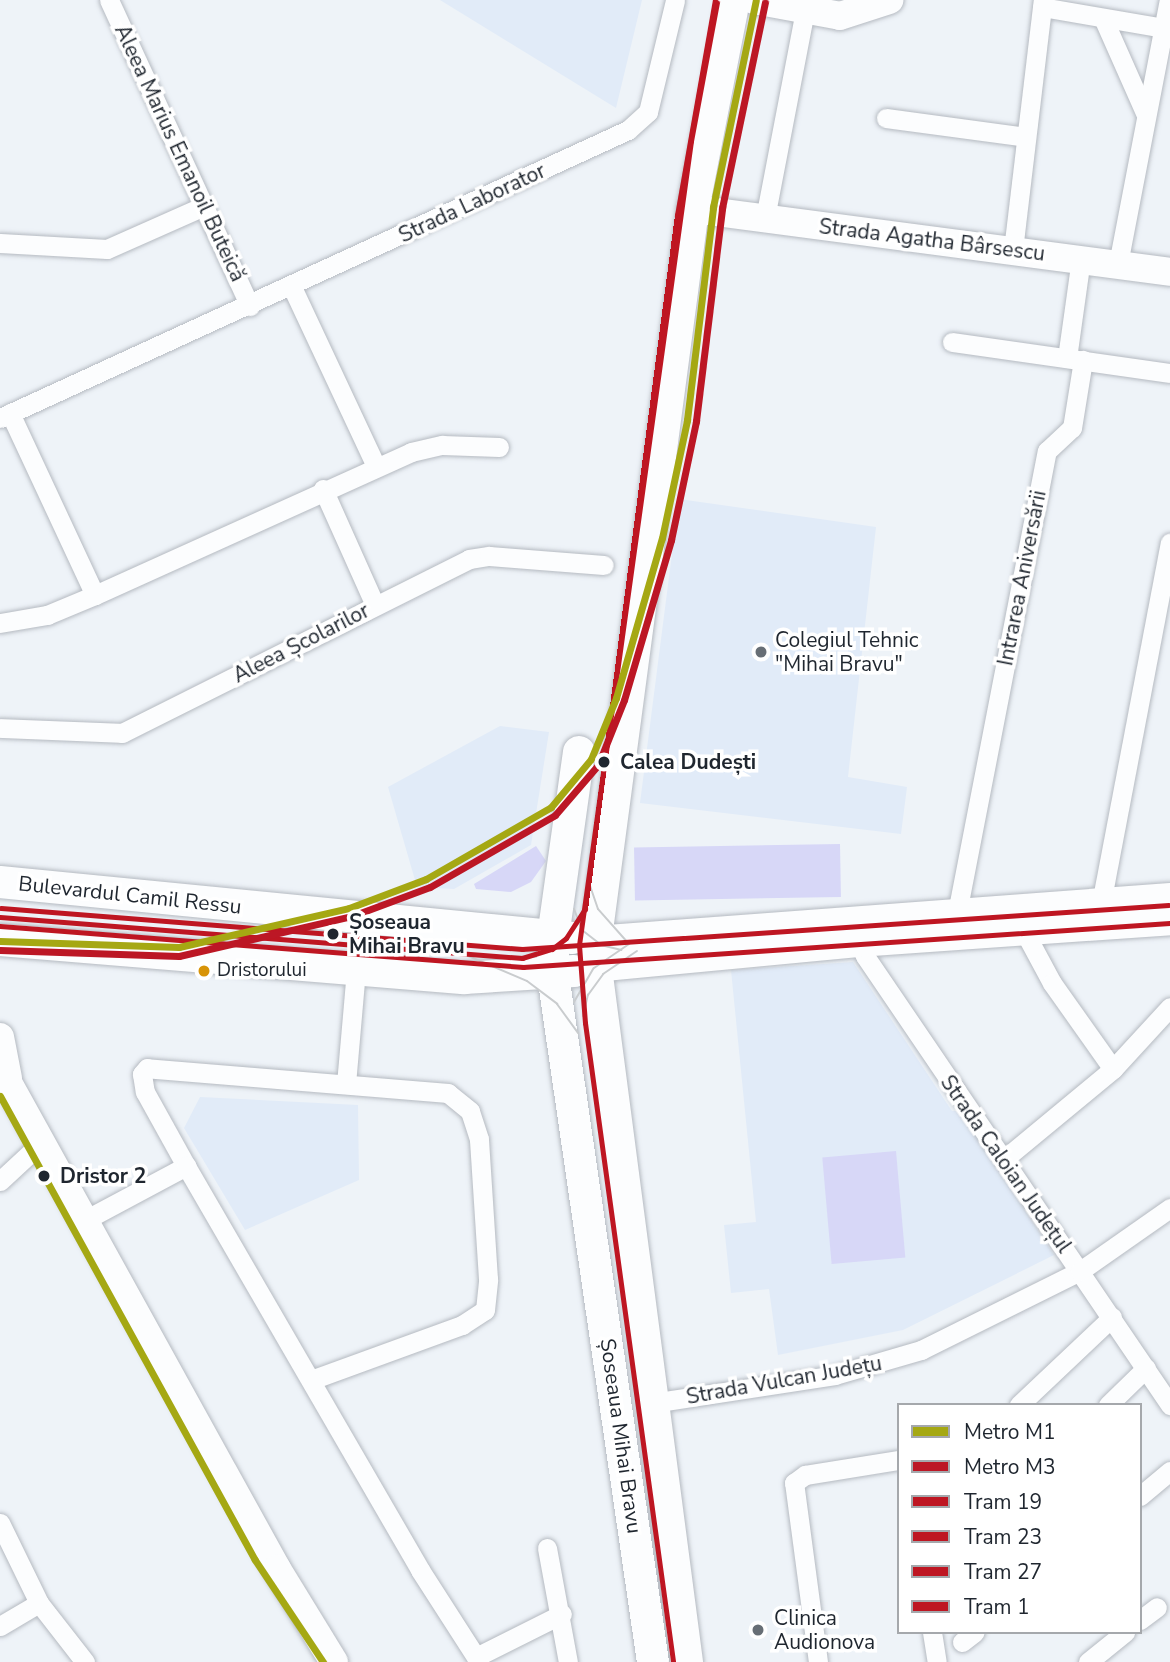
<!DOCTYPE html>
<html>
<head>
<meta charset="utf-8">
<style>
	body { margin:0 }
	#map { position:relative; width:1170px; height:1662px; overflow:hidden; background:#eef3f8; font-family:"Nunito Sans",sans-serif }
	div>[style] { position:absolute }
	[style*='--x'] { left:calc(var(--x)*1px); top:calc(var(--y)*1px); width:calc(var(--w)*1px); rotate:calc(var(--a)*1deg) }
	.built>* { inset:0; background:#e1ebf8 }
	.green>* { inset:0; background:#d7d7f7; transform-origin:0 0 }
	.roads { filter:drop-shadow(0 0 2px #b5bac1) drop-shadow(0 0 2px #b5bac1) }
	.street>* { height:19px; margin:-9.5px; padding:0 9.5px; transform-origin:9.5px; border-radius:9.5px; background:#fcfdfe }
	.secondary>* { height:28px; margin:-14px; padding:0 14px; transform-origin:14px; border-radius:14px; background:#fcfdfe }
	.primary>* { height:32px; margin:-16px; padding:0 16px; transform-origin:16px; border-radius:16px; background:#fcfdfe }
	.tram>* { height:2px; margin:-1px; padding:0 1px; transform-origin:1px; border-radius:1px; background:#c9ccce }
	.tram-1>* { height:5px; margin:-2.5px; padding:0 2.5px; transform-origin:2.5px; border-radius:2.5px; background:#be1622 }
	.tram-2>* { height:5px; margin:-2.5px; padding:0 2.5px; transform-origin:2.5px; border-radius:2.5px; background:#be1622 }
	.tram-3>* { height:5px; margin:-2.5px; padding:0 2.5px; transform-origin:2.5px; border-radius:2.5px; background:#be1622 }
	.tram-4>* { height:5px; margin:-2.5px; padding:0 2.5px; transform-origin:2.5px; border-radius:2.5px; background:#be1622 }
	.metro-1>* { height:7px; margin:-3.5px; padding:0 3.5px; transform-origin:3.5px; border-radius:3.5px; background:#a5a813 }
	.metro-2>* { height:7px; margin:-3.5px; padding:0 3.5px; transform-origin:3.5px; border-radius:3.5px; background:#bc1725 }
	.dots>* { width:19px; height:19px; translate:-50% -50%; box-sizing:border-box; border:4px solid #fff; border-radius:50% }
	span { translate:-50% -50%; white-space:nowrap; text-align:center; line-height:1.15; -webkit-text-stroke:7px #fff; paint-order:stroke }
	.bus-label { font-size:19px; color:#1f262f }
	.left { translate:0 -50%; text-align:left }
	.street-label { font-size:21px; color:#1f262f }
	.poi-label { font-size:21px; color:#1f262f }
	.stop-label { font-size:21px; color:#1f262f; font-weight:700 }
	.legend { position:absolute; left:897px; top:1403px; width:245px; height:231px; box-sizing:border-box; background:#fff; border:2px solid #a5a8ac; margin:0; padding:9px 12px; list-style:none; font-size:21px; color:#1f262f }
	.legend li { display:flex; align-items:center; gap:14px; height:35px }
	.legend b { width:35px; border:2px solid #a5a8ac }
</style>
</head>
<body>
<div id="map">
	<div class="built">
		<div style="clip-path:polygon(440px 0,642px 0,616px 108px)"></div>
		<div style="clip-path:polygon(679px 499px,876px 527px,848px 777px,907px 787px,901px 834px,640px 803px)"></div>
		<div style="clip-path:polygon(500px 726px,549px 732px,531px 845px,454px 889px,417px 887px,388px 787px)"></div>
		<div style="clip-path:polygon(853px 962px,952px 1111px,959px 1111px,1054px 1255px,903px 1330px,778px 1355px,769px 1289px,731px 1293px,724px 1225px,756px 1222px,731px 970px)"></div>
		<div style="clip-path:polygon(200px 1097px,358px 1105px,359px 1180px,245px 1230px,184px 1128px)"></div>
	</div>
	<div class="green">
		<div style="left:840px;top:844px;width:53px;height:206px;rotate:89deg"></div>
		<div style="clip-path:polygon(536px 846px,546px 861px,531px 882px,511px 892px,476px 889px,474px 884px)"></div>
		<div style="left:896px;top:1151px;width:107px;height:74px;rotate:85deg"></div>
	</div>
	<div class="roads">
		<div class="street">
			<div style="--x:109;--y:0;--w:337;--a:65.3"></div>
			<div style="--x:1042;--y:7;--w:123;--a:9.8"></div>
			<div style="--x:1103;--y:18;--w:106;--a:66.1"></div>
			<div style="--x:886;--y:118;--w:141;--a:7.7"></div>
			<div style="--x:765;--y:218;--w:222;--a:-79.1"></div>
			<div style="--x:0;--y:243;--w:107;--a:3.2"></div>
			<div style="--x:107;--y:249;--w:106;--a:-23.9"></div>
			<div style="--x:1013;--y:250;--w:252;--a:-83.2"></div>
			<div style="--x:1118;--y:264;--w:269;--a:-79.1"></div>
			<div style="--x:292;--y:287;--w:198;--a:64.9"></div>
			<div style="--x:952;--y:342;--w:220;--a:8.1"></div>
			<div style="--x:1067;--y:358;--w:100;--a:-82"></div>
			<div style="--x:10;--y:413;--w:201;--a:65"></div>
			<div style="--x:0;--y:418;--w:691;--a:-24.64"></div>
			<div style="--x:628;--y:130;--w:27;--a:-42"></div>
			<div style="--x:648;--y:112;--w:115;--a:-76.4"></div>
			<div style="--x:323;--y:489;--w:127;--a:65.9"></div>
			<div style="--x:0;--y:623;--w:48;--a:-9.7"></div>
			<div style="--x:47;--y:615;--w:52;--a:-22.6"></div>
			<div style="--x:95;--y:595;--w:347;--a:-24.3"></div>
			<div style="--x:411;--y:452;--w:32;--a:-13"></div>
			<div style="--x:442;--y:445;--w:57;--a:2"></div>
			<div style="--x:0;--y:728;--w:122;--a:2.3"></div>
			<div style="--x:122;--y:733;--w:388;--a:-26.6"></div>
			<div style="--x:469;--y:559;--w:20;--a:-9"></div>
			<div style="--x:489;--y:556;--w:115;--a:4.5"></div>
			<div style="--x:1099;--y:914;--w:378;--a:-79.2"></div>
			<div style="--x:955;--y:923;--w:481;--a:-79"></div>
			<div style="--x:1047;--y:451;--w:34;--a:-43"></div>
			<div style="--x:1072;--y:428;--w:69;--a:-80.8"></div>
			<div style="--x:1024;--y:931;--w:59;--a:61.7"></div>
			<div style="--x:1052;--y:983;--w:105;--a:54.7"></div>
			<div style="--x:853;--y:932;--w:27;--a:63"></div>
			<div style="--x:865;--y:956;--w:543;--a:55.81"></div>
			<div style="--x:346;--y:1084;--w:114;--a:-85"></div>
			<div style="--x:1003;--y:1160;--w:143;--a:-39.6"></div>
			<div style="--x:1113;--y:1069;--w:84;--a:-47.4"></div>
			<div style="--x:0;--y:1181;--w:57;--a:-42.9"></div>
			<div style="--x:85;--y:1220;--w:115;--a:-28.1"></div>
			<div style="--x:311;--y:1380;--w:161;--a:-20"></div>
			<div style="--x:462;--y:1325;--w:27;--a:-33"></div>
			<div style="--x:485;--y:1310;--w:31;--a:-84"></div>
			<div style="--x:488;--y:1279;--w:140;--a:-93.7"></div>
			<div style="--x:479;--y:1139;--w:29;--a:-108"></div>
			<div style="--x:470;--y:1111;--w:28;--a:-141"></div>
			<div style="--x:448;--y:1093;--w:302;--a:-175.3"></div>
			<div style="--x:147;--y:1068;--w:8;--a:130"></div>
			<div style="--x:142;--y:1074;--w:18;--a:81"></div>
			<div style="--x:145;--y:1092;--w:85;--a:61"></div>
			<div style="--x:186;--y:1166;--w:467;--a:59.9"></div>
			<div style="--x:420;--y:1570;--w:109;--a:57.3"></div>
			<div style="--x:652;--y:1403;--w:185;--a:-8.7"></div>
			<div style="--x:835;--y:1375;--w:90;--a:-16.2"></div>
			<div style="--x:921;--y:1350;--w:178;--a:-26.4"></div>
			<div style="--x:1080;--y:1271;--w:110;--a:-35"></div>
			<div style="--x:1019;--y:1405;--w:128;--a:-43.4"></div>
			<div style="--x:1108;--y:1405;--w:53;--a:-44.2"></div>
			<div style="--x:1140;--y:1496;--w:39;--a:-40"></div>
			<div style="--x:0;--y:1523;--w:89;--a:64"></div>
			<div style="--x:39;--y:1603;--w:75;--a:52.1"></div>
			<div style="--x:547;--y:1548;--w:116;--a:79.6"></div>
			<div style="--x:1140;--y:1620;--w:21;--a:-37"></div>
			<div style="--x:0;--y:1626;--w:45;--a:-30.5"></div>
			<div style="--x:932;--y:1632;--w:30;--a:81"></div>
			<div style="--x:962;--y:1642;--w:16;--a:-38"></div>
			<div style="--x:476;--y:1657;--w:96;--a:-26.6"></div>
			<div style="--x:818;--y:1662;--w:181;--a:-97.6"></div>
			<div style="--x:794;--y:1483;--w:14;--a:-36"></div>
			<div style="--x:805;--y:1475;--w:95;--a:-9.1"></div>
			<div style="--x:1088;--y:1662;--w:48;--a:-39"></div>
		</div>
		<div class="secondary">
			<div style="--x:754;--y:0;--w:87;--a:10.5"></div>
			<div style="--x:840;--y:16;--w:52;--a:-18.1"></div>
			<div style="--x:693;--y:209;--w:481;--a:7.5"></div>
			<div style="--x:594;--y:940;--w:578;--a:-4.27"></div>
			<div style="--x:594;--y:968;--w:265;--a:-5.4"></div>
			<div style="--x:858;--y:943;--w:313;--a:-4"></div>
			<div style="--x:0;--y:1037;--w:42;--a:79"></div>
			<div style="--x:0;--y:1068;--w:572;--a:61.06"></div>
			<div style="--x:277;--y:1569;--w:109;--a:58.5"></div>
		</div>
		<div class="primary">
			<div style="--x:579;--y:752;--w:187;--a:98"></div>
			<div style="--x:553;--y:937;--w:38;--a:90"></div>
			<div style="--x:553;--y:975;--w:694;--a:81.72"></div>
			<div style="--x:0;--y:882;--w:575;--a:5.59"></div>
			<div style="--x:0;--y:940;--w:466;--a:4.7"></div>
			<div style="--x:464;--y:978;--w:110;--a:-3.6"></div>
			<div style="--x:687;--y:1662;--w:715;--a:-97.47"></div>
			<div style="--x:594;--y:953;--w:751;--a:-82.42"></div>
			<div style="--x:693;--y:209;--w:213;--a:-78.9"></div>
		</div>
	</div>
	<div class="tram">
		<div style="--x:574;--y:909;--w:22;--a:69"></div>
		<div style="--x:582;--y:930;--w:24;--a:38"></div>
		<div style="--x:601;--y:945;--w:21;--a:14"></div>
		<div style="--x:466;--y:955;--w:66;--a:23.1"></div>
		<div style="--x:527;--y:981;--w:38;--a:37"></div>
		<div style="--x:557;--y:1004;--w:36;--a:54"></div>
		<div style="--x:574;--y:1002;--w:39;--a:-60"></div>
		<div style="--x:594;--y:968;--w:42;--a:-34.4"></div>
		<div style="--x:629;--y:944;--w:47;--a:-131.5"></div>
		<div style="--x:598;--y:909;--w:28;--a:-109"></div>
		<div style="--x:583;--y:1016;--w:22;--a:-77"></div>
		<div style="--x:588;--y:995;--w:26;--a:-54"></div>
		<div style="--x:603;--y:974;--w:41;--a:-34.1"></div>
	</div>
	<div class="tram-1">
		<div style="--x:0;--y:917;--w:524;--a:4.49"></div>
		<div style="--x:522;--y:958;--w:31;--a:-17"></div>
		<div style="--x:552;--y:949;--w:18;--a:-38"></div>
		<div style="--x:566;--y:938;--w:35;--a:-57"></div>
		<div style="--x:585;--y:909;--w:700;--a:-82.45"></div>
		<div style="--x:677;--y:215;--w:218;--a:-80"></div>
	</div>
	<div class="tram-2">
		<div style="--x:0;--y:926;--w:525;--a:4.48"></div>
		<div style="--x:523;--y:967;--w:648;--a:-3.89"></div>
	</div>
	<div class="tram-3">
		<div style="--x:1;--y:908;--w:523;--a:4.5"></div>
		<div style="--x:522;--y:949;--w:648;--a:-3.89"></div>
	</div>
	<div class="tram-4">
		<div style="--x:673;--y:1661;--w:644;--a:-97.85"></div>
		<div style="--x:585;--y:1023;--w:78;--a:-94.4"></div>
		<div style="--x:579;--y:945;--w:812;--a:-82.07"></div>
		<div style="--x:691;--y:141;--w:141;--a:-79.4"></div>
	</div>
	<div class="metro-1">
		<div style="--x:0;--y:941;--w:179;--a:1.9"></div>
		<div style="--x:179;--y:947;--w:174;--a:-12.9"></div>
		<div style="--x:349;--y:908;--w:82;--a:-20.6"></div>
		<div style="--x:426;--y:879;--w:144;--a:-29.9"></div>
		<div style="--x:551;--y:807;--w:62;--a:-50.2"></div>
		<div style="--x:591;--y:759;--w:66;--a:-67.7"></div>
		<div style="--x:616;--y:698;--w:166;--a:-74"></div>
		<div style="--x:662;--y:538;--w:121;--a:-78"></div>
		<div style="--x:687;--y:420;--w:215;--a:-83"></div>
		<div style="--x:713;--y:207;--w:211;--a:-78.3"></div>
		<div style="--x:0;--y:1096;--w:529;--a:61.21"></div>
		<div style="--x:255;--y:1560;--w:123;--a:56.3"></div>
	</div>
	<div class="metro-2">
		<div style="--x:0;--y:950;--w:179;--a:1.9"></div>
		<div style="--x:179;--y:956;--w:178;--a:-13"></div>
		<div style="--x:352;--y:916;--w:83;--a:-20.4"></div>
		<div style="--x:430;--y:887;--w:144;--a:-29.9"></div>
		<div style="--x:555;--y:815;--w:66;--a:-49.3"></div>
		<div style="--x:598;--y:765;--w:70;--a:-68.2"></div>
		<div style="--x:624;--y:700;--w:167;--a:-73.6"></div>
		<div style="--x:671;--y:540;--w:122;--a:-78.1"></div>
		<div style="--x:696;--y:421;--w:215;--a:-83"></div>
		<div style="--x:722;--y:208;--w:210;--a:-78.2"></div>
	</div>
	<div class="dots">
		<div style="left:761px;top:652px;background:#676e75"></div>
		<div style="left:604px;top:762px;background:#1f262f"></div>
		<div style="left:333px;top:934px;background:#1f262f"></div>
		<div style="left:204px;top:971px;background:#d79307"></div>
		<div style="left:44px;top:1176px;background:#1f262f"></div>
		<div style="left:758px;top:1630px;background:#676e75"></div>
	</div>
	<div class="bus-label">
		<span class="left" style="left:217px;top:971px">Dristorului</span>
	</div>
	<div class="street-label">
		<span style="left:180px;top:153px;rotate:65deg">Aleea Marius Emanoil Buteică</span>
		<span style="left:472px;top:203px;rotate:-25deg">Strada Laborator</span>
		<span style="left:932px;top:240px;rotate:7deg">Strada Agatha Bârsescu</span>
		<span style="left:1022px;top:578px;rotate:-79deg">Intrarea Aniversării</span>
		<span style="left:301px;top:643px;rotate:-27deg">Aleea Școlarilor</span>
		<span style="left:130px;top:895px;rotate:6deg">Bulevardul Camil Ressu</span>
		<span style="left:1006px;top:1164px;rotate:55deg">Strada Caloian Județul</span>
		<span style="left:784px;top:1380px;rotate:-10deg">Strada Vulcan Județu</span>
		<span style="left:621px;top:1436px;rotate:82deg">Șoseaua Mihai Bravu</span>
	</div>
	<div class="poi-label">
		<span class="left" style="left:775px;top:652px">Colegiul Tehnic<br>"Mihai Bravu"</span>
		<span class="left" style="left:774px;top:1630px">Clinica<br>Audionova</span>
	</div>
	<div class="stop-label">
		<span class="left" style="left:620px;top:762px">Calea Dudești</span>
		<span class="left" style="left:349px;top:934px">Șoseaua<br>Mihai Bravu</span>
		<span class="left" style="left:60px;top:1176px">Dristor 2</span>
	</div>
	<ul class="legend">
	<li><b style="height:9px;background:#a5a813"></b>Metro M1</li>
	<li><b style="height:9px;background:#bc1725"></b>Metro M3</li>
	<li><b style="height:9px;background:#be1622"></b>Tram 19</li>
	<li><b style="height:9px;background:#be1622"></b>Tram 23</li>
	<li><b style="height:9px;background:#be1622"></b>Tram 27</li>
	<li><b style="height:9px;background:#be1622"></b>Tram 1</li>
	</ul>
</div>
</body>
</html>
